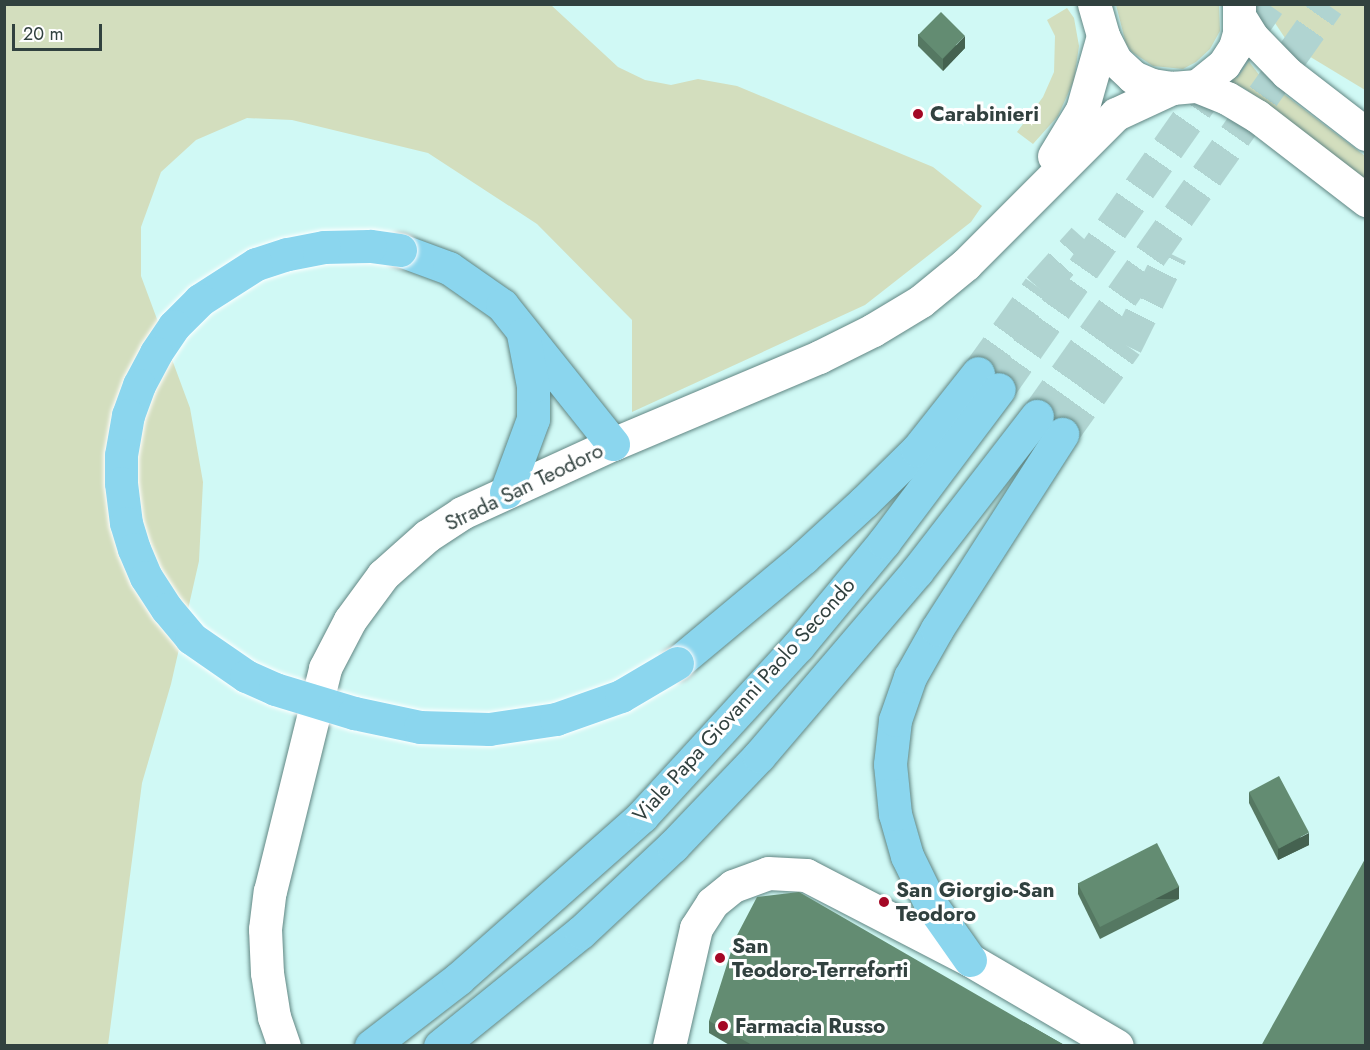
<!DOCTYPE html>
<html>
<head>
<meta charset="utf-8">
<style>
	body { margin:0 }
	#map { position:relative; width:1370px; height:1050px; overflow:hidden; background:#d0f9f5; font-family:Jost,sans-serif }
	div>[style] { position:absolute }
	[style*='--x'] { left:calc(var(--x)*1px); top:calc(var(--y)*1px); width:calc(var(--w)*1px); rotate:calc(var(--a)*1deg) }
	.green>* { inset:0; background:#d3debe }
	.primary-tunnel>* { height:33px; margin-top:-16.5px; transform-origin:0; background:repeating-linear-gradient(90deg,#b0d4d1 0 33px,transparent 0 49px) }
	.roads { filter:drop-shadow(0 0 2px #618683) drop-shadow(0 0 2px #618683) }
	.secondary>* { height:33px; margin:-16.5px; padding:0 16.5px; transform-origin:16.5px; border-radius:16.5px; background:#fff }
	.primary>* { height:33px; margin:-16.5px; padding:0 16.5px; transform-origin:16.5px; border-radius:16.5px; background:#8bd6ee }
	.bridges { filter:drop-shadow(0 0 2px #fff) drop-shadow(0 0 2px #fff) }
	.primary-bridge>* { height:33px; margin:-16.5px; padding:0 16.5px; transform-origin:16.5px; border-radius:16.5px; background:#8bd6ee }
	.wall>* { inset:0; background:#557862 }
	.shaded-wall>* { inset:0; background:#456250; transform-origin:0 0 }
	.building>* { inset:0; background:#638c72; transform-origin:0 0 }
	.dots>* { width:16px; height:16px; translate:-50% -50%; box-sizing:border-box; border:3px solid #fff; border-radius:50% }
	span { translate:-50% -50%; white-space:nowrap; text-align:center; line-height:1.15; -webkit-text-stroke:6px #fff; paint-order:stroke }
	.poi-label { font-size:21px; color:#31413f; font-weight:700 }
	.left { translate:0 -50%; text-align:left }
	.street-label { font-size:21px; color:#31413f }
	.frame { position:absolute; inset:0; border:6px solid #31413f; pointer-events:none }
	.scale { position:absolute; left:12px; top:24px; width:90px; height:27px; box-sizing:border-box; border:3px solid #31413f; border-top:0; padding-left:8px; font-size:18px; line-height:21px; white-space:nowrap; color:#31413f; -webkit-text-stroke:4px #fff; paint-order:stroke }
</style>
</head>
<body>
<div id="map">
	<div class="green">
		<div style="clip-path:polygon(5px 5px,551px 5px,618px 67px,645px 80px,671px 85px,698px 79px,737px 86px,933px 167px,982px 206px,971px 222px,865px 305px,632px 412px,632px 320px,537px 224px,428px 153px,292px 120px,247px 118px,196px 140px,161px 172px,141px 227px,141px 276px,190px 408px,203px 482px,199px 561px,171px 684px,142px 783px,108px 1045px,5px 1046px)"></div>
		<div style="clip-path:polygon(1116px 5px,1219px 5px,1220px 31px,1210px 49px,1196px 62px,1183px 69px,1153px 66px,1132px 52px,1126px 44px)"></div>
		<div style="clip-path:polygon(1263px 5px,1365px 5px,1365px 90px,1289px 44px)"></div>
		<div style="clip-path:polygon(1067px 8px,1074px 18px,1079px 46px,1074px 80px,1058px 116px,1033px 144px,1017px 132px,1043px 97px,1054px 72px,1055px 36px,1047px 20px)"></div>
		<div style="clip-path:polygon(1247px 59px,1260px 76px,1365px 156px,1365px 180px,1279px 113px,1244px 88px,1231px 83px)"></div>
	</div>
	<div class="primary-tunnel">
		<div style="--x:978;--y:373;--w:105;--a:-54.3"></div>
		<div style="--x:1039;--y:288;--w:67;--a:-48"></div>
		<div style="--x:999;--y:389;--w:470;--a:-55"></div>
		<div style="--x:1037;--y:416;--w:504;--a:-54.77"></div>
		<div style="--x:1062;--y:434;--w:110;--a:-54.3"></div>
		<div style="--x:1126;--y:345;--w:102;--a:-63.7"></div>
	</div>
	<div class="roads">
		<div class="secondary">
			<div style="--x:1094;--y:4;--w:33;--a:74"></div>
			<div style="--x:1103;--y:36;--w:28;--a:63"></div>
			<div style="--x:1116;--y:61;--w:23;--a:43"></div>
			<div style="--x:1133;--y:77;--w:21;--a:23"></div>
			<div style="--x:1152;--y:85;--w:20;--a:9"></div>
			<div style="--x:1172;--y:88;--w:25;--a:-5"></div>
			<div style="--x:1197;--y:86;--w:35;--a:-39"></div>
			<div style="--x:1224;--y:64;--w:20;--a:-57"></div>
			<div style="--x:1235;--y:47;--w:15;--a:-74"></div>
			<div style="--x:1239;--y:33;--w:29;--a:-90"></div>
			<div style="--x:1239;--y:16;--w:25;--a:58"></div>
			<div style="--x:1252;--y:37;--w:50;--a:45.8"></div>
			<div style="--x:1287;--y:73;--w:100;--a:37.7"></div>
			<div style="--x:1197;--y:86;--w:32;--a:22"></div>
			<div style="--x:1227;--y:98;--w:35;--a:31"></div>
			<div style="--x:1257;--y:116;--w:138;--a:37.6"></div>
			<div style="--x:1054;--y:156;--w:54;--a:-58.7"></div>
			<div style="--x:1082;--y:110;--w:77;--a:-74.2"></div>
			<div style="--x:284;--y:1046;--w:31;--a:-109"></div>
			<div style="--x:274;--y:1017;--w:45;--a:-99"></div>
			<div style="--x:267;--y:973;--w:44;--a:-92.6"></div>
			<div style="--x:265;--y:929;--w:38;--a:-83"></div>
			<div style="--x:270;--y:891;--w:230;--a:-76.1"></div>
			<div style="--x:325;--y:668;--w:54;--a:-62.5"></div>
			<div style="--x:350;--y:620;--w:56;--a:-53.7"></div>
			<div style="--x:383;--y:575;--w:59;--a:-41.6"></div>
			<div style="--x:427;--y:536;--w:42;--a:-33.3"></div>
			<div style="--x:462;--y:513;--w:166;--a:-24.6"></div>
			<div style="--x:613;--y:444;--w:224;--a:-22.9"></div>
			<div style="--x:819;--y:357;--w:60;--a:-26.6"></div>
			<div style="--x:873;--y:330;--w:56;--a:-31.1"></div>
			<div style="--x:921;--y:301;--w:58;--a:-39.4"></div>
			<div style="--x:966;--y:264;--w:212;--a:-45"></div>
			<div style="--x:1116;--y:114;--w:62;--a:-24.9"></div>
			<div style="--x:669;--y:1046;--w:121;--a:-77.1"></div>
			<div style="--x:696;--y:928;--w:30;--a:-57"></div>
			<div style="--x:712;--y:903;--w:27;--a:-39"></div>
			<div style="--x:733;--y:886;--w:37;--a:-20"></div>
			<div style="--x:768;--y:873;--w:38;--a:3"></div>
			<div style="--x:806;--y:875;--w:185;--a:27.4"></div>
			<div style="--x:970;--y:960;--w:170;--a:30.3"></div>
		</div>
		<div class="primary">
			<div style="--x:400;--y:250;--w:52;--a:20.2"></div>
			<div style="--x:449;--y:268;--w:65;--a:34.9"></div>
			<div style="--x:502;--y:305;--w:178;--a:51.4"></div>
			<div style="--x:506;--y:492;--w:78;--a:-69.7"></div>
			<div style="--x:533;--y:419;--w:33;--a:-90"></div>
			<div style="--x:533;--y:386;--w:53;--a:-100.9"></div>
			<div style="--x:677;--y:663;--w:164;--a:-39.8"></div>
			<div style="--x:803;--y:558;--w:83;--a:-42.6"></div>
			<div style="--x:864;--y:502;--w:74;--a:-44.5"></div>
			<div style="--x:917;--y:450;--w:98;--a:-51.6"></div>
			<div style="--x:970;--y:960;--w:70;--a:-125.1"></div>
			<div style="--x:930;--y:903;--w:52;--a:-116.1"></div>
			<div style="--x:907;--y:856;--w:44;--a:-105.9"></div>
			<div style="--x:895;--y:814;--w:50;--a:-95.7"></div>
			<div style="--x:890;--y:764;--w:44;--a:-83.5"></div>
			<div style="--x:895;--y:720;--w:46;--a:-70.8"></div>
			<div style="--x:910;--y:677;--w:55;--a:-60.6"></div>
			<div style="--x:937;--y:629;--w:232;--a:-57.3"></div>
			<div style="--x:371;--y:1046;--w:110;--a:-37.6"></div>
			<div style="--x:458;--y:979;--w:246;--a:-41.5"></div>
			<div style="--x:642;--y:816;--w:231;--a:-47.5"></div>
			<div style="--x:798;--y:646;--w:135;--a:-50.4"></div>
			<div style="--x:884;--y:542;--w:191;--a:-53.1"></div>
			<div style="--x:440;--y:1046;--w:181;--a:-39"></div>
			<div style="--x:581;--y:932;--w:126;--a:-43.1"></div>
			<div style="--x:673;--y:846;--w:124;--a:-46.3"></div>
			<div style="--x:759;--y:756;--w:243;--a:-49.5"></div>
			<div style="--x:917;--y:571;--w:196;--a:-52.3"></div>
		</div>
	</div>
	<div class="bridges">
		<div class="primary-bridge">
			<div style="--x:400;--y:250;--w:30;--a:-172"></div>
			<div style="--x:370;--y:246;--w:46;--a:178.8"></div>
			<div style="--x:324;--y:247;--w:38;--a:169"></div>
			<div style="--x:287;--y:254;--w:33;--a:162"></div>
			<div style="--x:256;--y:264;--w:67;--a:147.3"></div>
			<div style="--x:200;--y:300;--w:37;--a:135"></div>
			<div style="--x:174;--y:326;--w:32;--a:124"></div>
			<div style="--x:156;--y:353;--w:36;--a:118"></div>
			<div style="--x:139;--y:385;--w:32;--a:110"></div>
			<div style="--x:128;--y:415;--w:41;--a:99.9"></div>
			<div style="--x:121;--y:455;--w:28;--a:90"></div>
			<div style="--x:121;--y:483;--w:40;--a:82.9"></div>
			<div style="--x:126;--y:523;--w:27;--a:73"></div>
			<div style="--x:134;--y:549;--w:30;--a:67"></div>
			<div style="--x:146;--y:577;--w:38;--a:57"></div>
			<div style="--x:167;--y:609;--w:38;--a:50"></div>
			<div style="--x:191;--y:638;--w:67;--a:34.6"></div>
			<div style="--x:246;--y:676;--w:32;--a:24"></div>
			<div style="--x:275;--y:689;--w:83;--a:16.9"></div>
			<div style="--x:354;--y:713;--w:67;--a:12"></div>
			<div style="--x:420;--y:727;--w:69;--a:1.7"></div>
			<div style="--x:489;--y:729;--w:68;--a:-8.5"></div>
			<div style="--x:556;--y:719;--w:69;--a:-19.5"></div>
			<div style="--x:621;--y:696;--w:65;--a:-30.5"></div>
		</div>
	</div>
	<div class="wall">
		<div style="clip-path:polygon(918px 34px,965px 48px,943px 71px,918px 46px)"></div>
		<div style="clip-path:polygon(1249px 792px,1309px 845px,1278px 860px,1249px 803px)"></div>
		<div style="clip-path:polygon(1078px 883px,1179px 899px,1100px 939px,1078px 894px)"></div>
		<div style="clip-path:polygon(709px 1021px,1024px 1022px,1066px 1046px,731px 1046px,709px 1033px)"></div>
	</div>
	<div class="shaded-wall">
		<div style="clip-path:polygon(965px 36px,965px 48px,943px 71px,943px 59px)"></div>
		<div style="clip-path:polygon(1309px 833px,1309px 845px,1278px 860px,1278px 849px)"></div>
		<div style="left:1179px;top:887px;width:12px;height:89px;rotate:90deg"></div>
	</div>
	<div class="building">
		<div style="left:941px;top:12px;width:34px;height:32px;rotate:45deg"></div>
		<div style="left:1279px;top:776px;width:64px;height:34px;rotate:62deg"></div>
		<div style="left:1157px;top:843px;width:49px;height:89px;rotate:63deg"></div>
		<div style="clip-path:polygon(1365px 859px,1365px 1046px,1261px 1046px)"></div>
		<div style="clip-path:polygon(799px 892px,1024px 1022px,1066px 1046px,754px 1046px,709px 1021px,735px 939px,757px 897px)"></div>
	</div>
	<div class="dots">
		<div style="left:918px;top:114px;background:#a40825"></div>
		<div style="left:884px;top:902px;background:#a40825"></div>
		<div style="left:720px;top:958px;background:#a40825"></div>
		<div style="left:723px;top:1026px;background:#a40825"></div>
	</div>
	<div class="poi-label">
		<span class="left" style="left:930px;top:114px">Carabinieri</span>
		<span class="left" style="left:896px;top:902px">San Giorgio-San<br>Teodoro</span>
		<span class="left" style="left:732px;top:958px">San<br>Teodoro-Terreforti</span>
		<span class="left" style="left:735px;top:1026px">Farmacia Russo</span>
	</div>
	<div class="street-label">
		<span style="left:524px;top:487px;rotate:-26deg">Strada San Teodoro</span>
		<span style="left:744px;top:700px;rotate:-48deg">Viale Papa Giovanni Paolo Secondo</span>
	</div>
	<div class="frame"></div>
	<div class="scale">20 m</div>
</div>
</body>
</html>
